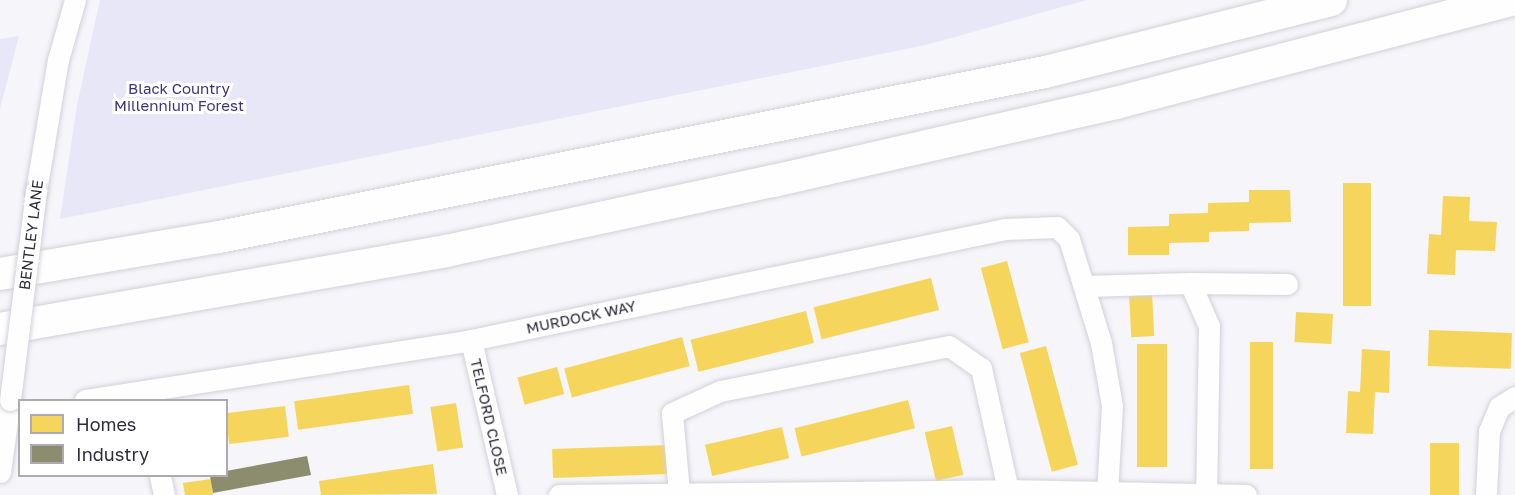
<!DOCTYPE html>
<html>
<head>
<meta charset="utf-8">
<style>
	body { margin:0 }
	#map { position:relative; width:1515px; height:495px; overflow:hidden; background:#f5f5fa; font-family:"Golos Text",sans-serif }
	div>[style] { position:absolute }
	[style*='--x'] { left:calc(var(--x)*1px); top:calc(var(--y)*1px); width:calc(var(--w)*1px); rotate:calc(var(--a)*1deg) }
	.green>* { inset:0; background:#e8e7f7 }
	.homes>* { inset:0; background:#f6d55c; transform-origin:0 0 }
	.industry>* { inset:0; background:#8c8c6e }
	.roads { filter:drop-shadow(0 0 2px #d1d1da) drop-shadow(0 0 2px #d1d1da) }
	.minor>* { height:21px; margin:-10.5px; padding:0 10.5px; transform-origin:10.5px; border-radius:10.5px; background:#fefefe }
	.highway>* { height:32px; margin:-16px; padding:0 16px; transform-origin:16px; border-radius:16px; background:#fefefe }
	.bridges { filter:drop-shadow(0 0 2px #d1d1da) drop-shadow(0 0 2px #d1d1da) }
	.minor-bridge>* { height:21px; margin:-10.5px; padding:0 10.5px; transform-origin:10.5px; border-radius:10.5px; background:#fefefe }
	span { translate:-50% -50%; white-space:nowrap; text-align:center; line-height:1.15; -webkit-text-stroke:6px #fff; paint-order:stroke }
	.park-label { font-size:15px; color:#413379 }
	.street-label { font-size:15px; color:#2d2c39 }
	.legend { position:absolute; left:18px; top:399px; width:210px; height:78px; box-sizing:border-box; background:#fff; border:2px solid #ababb0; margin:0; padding:8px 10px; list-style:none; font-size:18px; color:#2d2c39 }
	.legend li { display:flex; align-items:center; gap:12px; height:30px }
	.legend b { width:30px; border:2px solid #ababb0 }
</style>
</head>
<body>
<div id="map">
	<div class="green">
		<div style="clip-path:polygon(100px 0,1087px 0,926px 45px,60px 219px,77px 105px)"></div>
		<div style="clip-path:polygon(19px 36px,0 109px,0 39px)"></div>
	</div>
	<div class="homes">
		<div style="left:1343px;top:183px;width:28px;height:123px"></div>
		<div style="clip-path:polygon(1249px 190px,1290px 190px,1291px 222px,1249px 223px,1249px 231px,1209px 232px,1209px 242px,1169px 243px,1169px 255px,1128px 255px,1128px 227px,1169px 226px,1169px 214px,1208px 213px,1208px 203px,1249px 202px)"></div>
		<div style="clip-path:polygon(1443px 196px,1470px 197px,1469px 221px,1497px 222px,1495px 251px,1456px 250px,1455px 275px,1427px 274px,1429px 234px,1441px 235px)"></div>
		<div style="left:1007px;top:261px;width:84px;height:27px;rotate:75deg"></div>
		<div style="left:931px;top:278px;width:33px;height:121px;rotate:76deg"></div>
		<div style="left:1152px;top:293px;width:43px;height:23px;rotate:87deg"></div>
		<div style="left:806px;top:311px;width:33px;height:119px;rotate:76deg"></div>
		<div style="left:1296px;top:312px;width:37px;height:30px;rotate:3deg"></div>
		<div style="left:1429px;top:330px;width:83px;height:36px;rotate:2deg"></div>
		<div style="left:682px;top:337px;width:30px;height:122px;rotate:75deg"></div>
		<div style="left:1250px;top:342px;width:23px;height:127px"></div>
		<div style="left:1137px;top:344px;width:30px;height:123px"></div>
		<div style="left:1046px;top:346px;width:123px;height:27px;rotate:75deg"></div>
		<div style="clip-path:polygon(1362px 349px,1390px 351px,1389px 393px,1375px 392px,1373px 434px,1346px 433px,1348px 391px,1360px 392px)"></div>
		<div style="left:557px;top:367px;width:28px;height:41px;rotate:75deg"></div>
		<div style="left:409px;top:385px;width:29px;height:116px;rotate:82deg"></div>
		<div style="left:908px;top:400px;width:29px;height:117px;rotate:76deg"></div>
		<div style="left:456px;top:403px;width:45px;height:26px;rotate:81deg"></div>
		<div style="left:285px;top:406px;width:31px;height:60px;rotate:83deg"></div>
		<div style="left:952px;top:426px;width:50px;height:28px;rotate:77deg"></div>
		<div style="left:782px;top:427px;width:32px;height:79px;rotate:77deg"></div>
		<div style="left:1430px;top:443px;width:29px;height:52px"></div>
		<div style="left:668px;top:445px;width:29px;height:116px;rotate:88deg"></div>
		<div style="clip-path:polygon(433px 464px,437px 494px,321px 495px,319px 481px)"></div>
		<div style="clip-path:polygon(211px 479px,213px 495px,185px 495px,183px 483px)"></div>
	</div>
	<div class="industry">
		<div style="clip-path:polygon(307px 456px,311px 475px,213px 493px,210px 476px,226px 476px,226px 471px)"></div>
	</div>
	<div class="roads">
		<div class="minor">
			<div style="--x:36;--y:191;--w:133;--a:-80.5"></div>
			<div style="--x:58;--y:60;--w:62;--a:-74.2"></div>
			<div style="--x:1190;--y:283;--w:97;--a:0.6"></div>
			<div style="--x:1085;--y:286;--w:105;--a:-1.6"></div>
			<div style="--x:1190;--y:283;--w:47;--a:66.2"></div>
			<div style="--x:1209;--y:326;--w:168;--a:91"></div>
			<div style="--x:471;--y:340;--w:159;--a:76.9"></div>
			<div style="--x:85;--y:400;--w:391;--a:-8.8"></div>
			<div style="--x:471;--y:340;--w:545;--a:-11.74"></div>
			<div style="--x:1005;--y:229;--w:52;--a:-2.2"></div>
			<div style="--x:1057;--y:227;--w:17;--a:45"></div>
			<div style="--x:1069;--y:239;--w:109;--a:72.9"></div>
			<div style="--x:1101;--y:343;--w:64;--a:80.1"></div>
			<div style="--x:1112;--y:406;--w:86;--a:93.3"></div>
			<div style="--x:0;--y:472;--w:73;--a:-82.1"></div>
			<div style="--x:160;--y:476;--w:19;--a:78"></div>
			<div style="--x:679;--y:492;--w:79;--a:-95.1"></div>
			<div style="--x:672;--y:413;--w:53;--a:-24.6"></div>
			<div style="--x:720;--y:391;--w:233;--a:-11.1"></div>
			<div style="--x:949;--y:346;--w:39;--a:35"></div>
			<div style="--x:981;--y:368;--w:125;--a:77.5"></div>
			<div style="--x:559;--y:495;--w:449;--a:-0.6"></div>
			<div style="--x:1008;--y:490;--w:238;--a:1.2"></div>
			<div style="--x:1486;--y:495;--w:64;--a:-87.3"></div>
			<div style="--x:1489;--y:431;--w:26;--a:-67"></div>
			<div style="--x:1499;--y:407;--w:19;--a:-32"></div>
		</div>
		<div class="highway">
			<div style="--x:0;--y:274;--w:222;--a:-9.6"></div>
			<div style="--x:219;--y:237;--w:842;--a:-11.3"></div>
			<div style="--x:1045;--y:72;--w:295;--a:-14.1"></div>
			<div style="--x:0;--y:329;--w:453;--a:-9.9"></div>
			<div style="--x:446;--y:251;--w:334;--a:-12.1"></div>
			<div style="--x:773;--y:181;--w:352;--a:-12.8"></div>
			<div style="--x:1116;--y:103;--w:409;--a:-14.6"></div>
		</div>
	</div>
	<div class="bridges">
		<div class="minor-bridge">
			<div style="--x:10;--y:400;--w:211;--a:-82.9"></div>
		</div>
	</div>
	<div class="park-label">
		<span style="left:179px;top:97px">Black Country<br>Millennium Forest</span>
	</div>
	<div class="street-label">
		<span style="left:31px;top:235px;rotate:-83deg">BENTLEY LANE</span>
		<span style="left:581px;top:317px;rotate:-12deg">MURDOCK WAY</span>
		<span style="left:489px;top:417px;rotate:77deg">TELFORD CLOSE</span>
	</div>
	<ul class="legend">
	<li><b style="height:16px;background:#f6d55c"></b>Homes</li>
	<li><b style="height:16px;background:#8c8c6e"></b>Industry</li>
	</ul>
</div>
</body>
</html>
